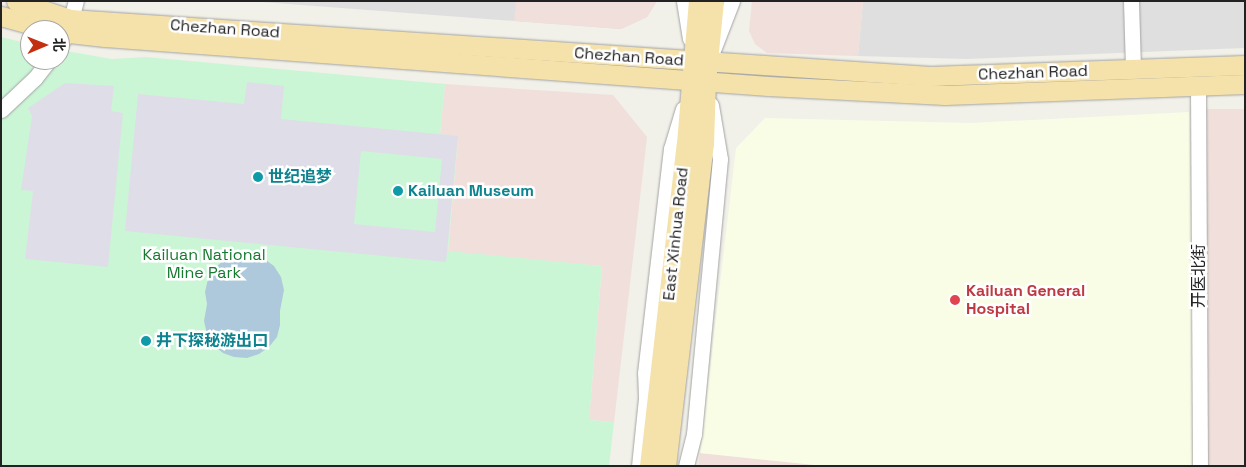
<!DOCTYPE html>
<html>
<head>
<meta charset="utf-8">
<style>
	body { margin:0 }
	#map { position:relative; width:1246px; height:467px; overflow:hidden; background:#f1f0e9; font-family:"Space Grotesk","Noto Sans SC",sans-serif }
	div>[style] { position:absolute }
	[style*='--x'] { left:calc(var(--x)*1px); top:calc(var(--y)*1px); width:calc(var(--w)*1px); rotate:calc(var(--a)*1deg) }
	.residential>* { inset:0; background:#dfdfdf }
	.commercial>* { inset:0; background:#f0dfda; transform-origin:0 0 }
	.education>* { inset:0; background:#f9fde6 }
	.park>* { inset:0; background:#cbf6d6 }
	.plaza>* { inset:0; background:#dfdde7 }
	.water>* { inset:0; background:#aec9db }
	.roads { filter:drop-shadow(0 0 1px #a3a3a3) drop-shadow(0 0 1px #a3a3a3) }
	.minor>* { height:15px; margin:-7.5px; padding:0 7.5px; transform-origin:7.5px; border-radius:7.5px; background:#fff }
	.major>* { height:19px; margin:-9.5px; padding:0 9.5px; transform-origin:9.5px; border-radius:9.5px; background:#f5e2aa }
	.dots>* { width:14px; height:14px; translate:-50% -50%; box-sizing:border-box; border:2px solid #fff; border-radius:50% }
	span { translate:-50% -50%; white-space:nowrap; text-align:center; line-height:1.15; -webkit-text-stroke:5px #fff; paint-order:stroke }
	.street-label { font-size:16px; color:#222 }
	.culture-label { font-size:16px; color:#0d838f; font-weight:700 }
	.left { translate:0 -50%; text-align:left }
	.park-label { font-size:16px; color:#157a2f }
	.health-label { font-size:16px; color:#be3a42; font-weight:700 }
	.frame { position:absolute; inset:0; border:2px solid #222; pointer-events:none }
	.north { position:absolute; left:20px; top:20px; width:50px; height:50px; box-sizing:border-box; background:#fff; border:1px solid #a7a7a7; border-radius:50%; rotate:89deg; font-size:14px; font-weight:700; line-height:20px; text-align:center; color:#222 }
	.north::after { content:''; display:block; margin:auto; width:18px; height:22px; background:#c32f11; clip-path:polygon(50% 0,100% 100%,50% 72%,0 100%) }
</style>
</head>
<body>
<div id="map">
	<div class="residential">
		<div style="clip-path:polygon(657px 1px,647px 17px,621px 29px,262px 2px)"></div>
		<div style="clip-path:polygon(863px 1px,1245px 1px,1245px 48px,967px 59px,858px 56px)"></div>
	</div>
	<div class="commercial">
		<div style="clip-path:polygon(516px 1px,657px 1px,647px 17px,621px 29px,514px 21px)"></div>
		<div style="clip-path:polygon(752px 1px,863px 1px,858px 56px,767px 53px,755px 44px,749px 31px)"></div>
		<div style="clip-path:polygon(445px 84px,613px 95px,647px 137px,614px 422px,589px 420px,602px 266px,448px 252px,458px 137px,440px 134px)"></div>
		<div style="left:1245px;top:109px;width:357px;height:41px;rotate:90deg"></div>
		<div style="clip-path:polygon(700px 453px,825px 466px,698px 466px)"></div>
	</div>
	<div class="education">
		<div style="clip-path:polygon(1189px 112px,1195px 466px,825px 466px,700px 453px,736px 148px,765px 118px,970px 123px)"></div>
	</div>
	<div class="park">
		<div style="clip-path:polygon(1px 37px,30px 44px,30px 60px,60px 60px,60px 50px,112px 59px,146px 57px,445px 84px,440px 134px,458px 136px,448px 251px,602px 266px,589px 420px,614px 422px,609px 466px,1px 466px)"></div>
	</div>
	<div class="plaza">
		<div style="clip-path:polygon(evenodd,247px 82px,284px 86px,281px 119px,458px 136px,446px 262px,125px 231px,138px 94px,244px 104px,247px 82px,361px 151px,442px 159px,435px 232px,354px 224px,361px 151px)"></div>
		<div style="clip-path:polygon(65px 83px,114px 86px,111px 111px,123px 113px,108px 267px,25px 259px,33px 191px,21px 190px,32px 116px,28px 108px)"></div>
	</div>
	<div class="water">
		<div style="clip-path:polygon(251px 254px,263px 258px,274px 266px,281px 277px,284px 290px,280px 311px,280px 325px,277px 337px,269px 347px,259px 354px,247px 358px,234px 357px,223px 353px,213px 345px,207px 334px,204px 321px,207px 304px,205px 292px,208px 279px,215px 268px,225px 259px,237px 255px)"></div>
	</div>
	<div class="roads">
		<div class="minor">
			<div style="--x:684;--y:1;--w:38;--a:81"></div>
			<div style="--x:1131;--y:1;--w:69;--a:88.3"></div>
			<div style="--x:60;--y:45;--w:13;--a:-58"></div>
			<div style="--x:67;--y:34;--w:34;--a:-75"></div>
			<div style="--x:713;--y:50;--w:53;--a:-68.8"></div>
			<div style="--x:1198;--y:86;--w:380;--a:89.7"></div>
			<div style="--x:1;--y:110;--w:47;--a:-43.3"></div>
			<div style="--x:35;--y:78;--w:23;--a:-52"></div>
			<div style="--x:639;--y:466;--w:68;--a:-84.1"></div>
			<div style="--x:646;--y:398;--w:25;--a:-92"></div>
			<div style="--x:645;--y:373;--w:226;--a:-83.4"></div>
			<div style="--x:671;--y:149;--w:42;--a:-73.3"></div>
			<div style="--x:686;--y:466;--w:33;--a:-76"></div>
			<div style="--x:694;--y:434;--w:276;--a:-84.6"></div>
			<div style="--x:720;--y:159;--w:55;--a:-99.5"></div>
		</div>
		<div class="major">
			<div style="--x:16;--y:1;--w:57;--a:18.4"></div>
			<div style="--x:70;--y:19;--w:862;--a:3.79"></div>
			<div style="--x:930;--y:76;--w:315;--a:-2"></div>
			<div style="--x:1;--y:16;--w:52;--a:15.6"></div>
			<div style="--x:60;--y:32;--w:45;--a:6.3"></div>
			<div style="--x:105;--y:37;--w:665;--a:4.23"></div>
			<div style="--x:768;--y:86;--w:177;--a:2.9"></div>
			<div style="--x:945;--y:95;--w:300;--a:-2.1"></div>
			<div style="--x:649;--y:466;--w:325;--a:-83.5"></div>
			<div style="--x:686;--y:143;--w:143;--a:-85.2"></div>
			<div style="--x:666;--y:466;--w:324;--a:-83.3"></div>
			<div style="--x:704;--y:144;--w:63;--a:-88.2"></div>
			<div style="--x:706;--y:81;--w:80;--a:-84.3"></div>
		</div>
	</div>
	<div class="dots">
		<div style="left:258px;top:177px;background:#0f9aa8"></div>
		<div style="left:398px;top:191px;background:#0f9aa8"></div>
		<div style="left:955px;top:300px;background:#e0444e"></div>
		<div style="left:146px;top:341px;background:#0f9aa8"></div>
	</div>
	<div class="street-label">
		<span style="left:225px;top:29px;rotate:4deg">Chezhan Road</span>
		<span style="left:629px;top:57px;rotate:4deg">Chezhan Road</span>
		<span style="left:1033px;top:73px;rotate:-2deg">Chezhan Road</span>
		<span style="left:676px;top:234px;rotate:-84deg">East Xinhua Road</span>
		<span style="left:1199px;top:276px;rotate:-90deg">开医北街</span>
	</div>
	<div class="culture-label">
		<span class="left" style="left:268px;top:177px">世纪追梦</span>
		<span class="left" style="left:408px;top:191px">Kailuan Museum</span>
		<span class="left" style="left:156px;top:341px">井下探秘游出口</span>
	</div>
	<div class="park-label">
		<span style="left:204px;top:264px">Kailuan National<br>Mine Park</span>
	</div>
	<div class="health-label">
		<span class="left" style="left:966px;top:300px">Kailuan General<br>Hospital</span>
	</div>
	<div class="frame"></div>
	<div class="north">北</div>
</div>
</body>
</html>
